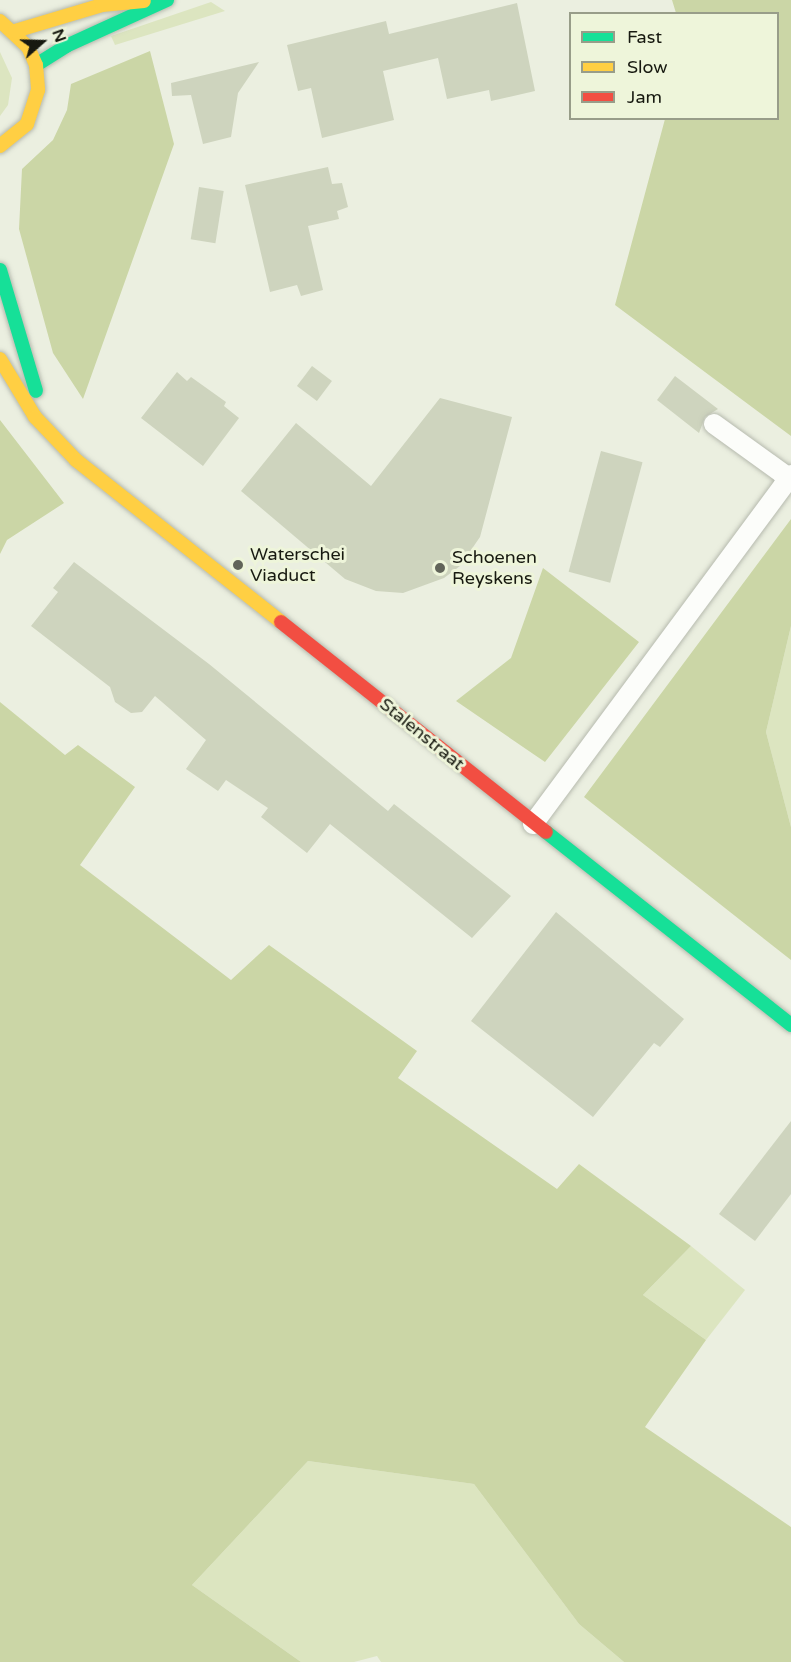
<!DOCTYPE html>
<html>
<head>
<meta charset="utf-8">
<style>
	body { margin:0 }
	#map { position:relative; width:791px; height:1662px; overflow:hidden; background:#ebefe0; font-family:"Varela Round",sans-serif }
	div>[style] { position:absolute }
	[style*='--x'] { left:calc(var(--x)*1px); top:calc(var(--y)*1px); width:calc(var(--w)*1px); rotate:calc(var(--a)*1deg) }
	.green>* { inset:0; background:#dce5c0 }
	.forest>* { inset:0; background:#cbd6a6 }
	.building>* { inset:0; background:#ced4be; transform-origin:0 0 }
	.roads { filter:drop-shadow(0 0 2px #b6baae) drop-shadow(0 0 2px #b6baae) }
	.lane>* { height:20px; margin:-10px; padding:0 10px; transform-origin:10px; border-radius:10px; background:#fcfdfa }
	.fast>* { height:14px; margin:-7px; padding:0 7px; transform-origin:7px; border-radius:7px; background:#16e098 }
	.slow>* { height:14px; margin:-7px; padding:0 7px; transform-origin:7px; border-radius:7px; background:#ffcf43 }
	.jam>* { height:14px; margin:-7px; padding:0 7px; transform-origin:7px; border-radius:7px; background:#f24e42 }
	.dots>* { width:16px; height:16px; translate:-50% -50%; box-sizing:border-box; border:3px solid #eef5da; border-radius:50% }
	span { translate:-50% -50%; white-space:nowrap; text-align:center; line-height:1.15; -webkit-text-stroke:6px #eef5da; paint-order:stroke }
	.poi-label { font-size:18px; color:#171910 }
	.left { translate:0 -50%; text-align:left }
	.street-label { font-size:18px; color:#171910 }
	.legend { position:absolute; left:569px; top:12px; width:210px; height:108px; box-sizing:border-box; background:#eef5da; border:2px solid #989d89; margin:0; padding:8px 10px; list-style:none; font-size:18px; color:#171910 }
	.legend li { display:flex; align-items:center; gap:12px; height:30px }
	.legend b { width:30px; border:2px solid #989d89 }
	.north { position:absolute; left:12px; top:12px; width:60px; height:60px; -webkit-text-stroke:4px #eef5da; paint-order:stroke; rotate:70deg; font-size:16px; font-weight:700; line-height:24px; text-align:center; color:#171910 }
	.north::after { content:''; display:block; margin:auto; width:21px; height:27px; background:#171910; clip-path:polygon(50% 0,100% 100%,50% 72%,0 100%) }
</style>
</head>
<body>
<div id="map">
	<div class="green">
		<div style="clip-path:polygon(211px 2px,225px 11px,115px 45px,111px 36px)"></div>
		<div style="clip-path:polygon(0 52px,12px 78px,8px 105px,0 116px)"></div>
		<div style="clip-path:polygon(791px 626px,791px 827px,766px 732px)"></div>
		<div style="clip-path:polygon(691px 1246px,745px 1290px,706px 1340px,643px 1295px)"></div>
		<div style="clip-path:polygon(308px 1461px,474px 1484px,579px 1624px,624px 1662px,381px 1662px,377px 1656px,354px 1662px,301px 1662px,192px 1585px)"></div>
	</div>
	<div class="forest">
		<div style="clip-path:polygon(672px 0,791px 0,791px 436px,615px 305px,665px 119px,778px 118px,778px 14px,676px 13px)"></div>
		<div style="clip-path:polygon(150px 51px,174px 144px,83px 399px,53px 353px,19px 229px,22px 169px,53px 140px,67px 110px,71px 84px)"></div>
		<div style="clip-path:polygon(0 420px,64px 503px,7px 540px,0 554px)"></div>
		<div style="clip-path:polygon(791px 519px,791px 626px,766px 732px,791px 827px,791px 960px,584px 797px)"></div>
		<div style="clip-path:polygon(543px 568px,639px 642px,545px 762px,456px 701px,511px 658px)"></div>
		<div style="clip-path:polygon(0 702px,65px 755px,78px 745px,135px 787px,80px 865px,231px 980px,269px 945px,417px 1051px,398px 1078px,557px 1189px,579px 1164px,691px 1246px,643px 1295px,706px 1340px,645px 1427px,791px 1527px,791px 1662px,624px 1662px,579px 1624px,474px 1484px,308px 1461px,192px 1585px,301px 1662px,0 1662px)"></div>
	</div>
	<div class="building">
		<div style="clip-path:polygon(517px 3px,535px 91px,491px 101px,489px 90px,447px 99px,438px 58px,383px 71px,394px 120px,322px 138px,311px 88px,298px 91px,287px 45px,386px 21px,389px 34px)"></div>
		<div style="clip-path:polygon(259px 62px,238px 93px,231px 137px,203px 144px,191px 95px,172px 96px,171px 83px)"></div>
		<div style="clip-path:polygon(328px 167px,332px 184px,342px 183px,348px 207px,337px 211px,339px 219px,308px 226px,323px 290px,301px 296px,297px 285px,270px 292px,245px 185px)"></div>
		<div style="left:199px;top:187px;width:25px;height:53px;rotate:9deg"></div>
		<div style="left:312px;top:366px;width:25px;height:25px;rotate:37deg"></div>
		<div style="clip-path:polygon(177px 372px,187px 381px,191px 377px,226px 402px,224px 406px,239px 418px,203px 466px,141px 418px)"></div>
		<div style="clip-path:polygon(675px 376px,718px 409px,705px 417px,699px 433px,657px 400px)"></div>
		<div style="clip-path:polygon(440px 398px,512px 417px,480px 537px,460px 566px,444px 578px,403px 593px,376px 591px,345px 579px,241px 491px,296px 423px,371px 486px)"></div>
		<div style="left:601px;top:451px;width:43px;height:125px;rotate:15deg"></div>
		<div style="clip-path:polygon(74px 562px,209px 664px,388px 811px,394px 804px,511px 896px,472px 938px,330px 824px,307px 853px,261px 817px,268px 808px,226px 780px,218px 791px,186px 769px,206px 740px,155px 696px,142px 712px,131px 713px,115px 702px,110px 687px,31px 626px,58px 592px,53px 588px)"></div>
		<div style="clip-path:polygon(556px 912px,684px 1019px,660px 1047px,654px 1043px,593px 1117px,471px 1021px)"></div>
		<div style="clip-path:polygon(791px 1121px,791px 1194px,755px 1241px,719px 1214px)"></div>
	</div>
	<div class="roads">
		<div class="lane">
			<div style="--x:714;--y:424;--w:92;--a:35.8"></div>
			<div style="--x:533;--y:824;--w:434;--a:-53.5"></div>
		</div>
		<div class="fast">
			<div style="--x:36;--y:65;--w:36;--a:-32"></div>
			<div style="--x:66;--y:46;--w:111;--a:-24.5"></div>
			<div style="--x:0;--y:270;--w:126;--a:73.4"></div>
			<div style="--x:546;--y:832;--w:312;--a:38.2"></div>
		</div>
		<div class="slow">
			<div style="--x:0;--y:21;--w:38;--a:43"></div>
			<div style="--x:28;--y:47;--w:20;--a:66"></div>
			<div style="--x:36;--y:65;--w:25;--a:85"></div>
			<div style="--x:38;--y:90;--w:36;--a:108"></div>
			<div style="--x:27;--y:124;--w:35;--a:141"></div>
			<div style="--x:15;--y:31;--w:91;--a:-16.6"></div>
			<div style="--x:102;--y:5;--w:42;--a:-5.4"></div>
			<div style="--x:0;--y:359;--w:68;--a:58.9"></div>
			<div style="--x:35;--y:417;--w:59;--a:46.4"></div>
			<div style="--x:76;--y:460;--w:261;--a:38.3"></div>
		</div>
		<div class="jam">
			<div style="--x:281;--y:622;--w:338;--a:38.4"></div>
		</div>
	</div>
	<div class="dots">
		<div style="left:238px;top:565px;background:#616459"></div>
		<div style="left:440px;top:568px;background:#616459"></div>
	</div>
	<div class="poi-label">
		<span class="left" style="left:250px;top:565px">Waterschei<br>Viaduct</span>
		<span class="left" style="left:452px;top:568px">Schoenen<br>Reyskens</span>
	</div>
	<div class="street-label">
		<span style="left:422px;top:734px;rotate:39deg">Stalenstraat</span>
	</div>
	<ul class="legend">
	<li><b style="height:8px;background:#16e098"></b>Fast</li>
	<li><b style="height:8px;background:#ffcf43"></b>Slow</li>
	<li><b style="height:8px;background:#f24e42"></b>Jam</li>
	</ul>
	<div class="north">N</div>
</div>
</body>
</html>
